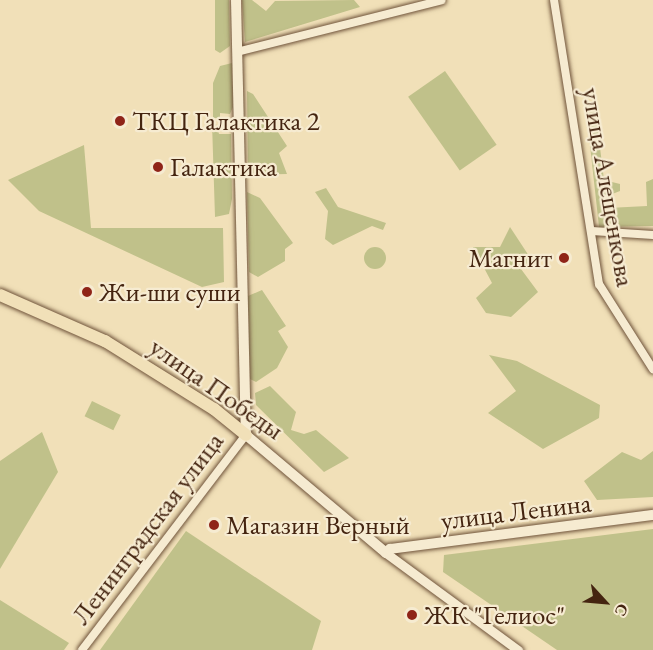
<!DOCTYPE html>
<html>
<head>
<meta charset="utf-8">
<style>
	body { margin:0 }
	#map { position:relative; width:653px; height:650px; overflow:hidden; background:#f1e0b8; font-family:"EB Garamond",serif }
	div>[style] { position:absolute }
	[style*='--x'] { left:calc(var(--x)*1px); top:calc(var(--y)*1px); width:calc(var(--w)*1px); rotate:calc(var(--a)*1deg) }
	.green>* { inset:0; background:#c0c18a; transform-origin:0 0 }
	.round { border-radius:50% }
	.roads { filter:drop-shadow(0 0 2px #6f533a) drop-shadow(0 0 2px #6f533a) }
	.minor>* { height:8px; margin:-4px; padding:0 4px; transform-origin:4px; border-radius:4px; background:#f6ebd1 }
	.tertiary>* { height:9px; margin:-4.5px; padding:0 4.5px; transform-origin:4.5px; border-radius:4.5px; background:#f6ebd1 }
	.secondary>* { height:10px; margin:-5px; padding:0 5px; transform-origin:5px; border-radius:5px; background:#f6ebd1 }
	.primary>* { height:12px; margin:-6px; padding:0 6px; transform-origin:6px; border-radius:6px; background:#f1e0b8 }
	.dots>* { width:16px; height:16px; translate:-50% -50%; box-sizing:border-box; border:3px solid #f6ebd1; border-radius:50% }
	span { translate:-50% -50%; white-space:nowrap; text-align:center; line-height:1.15; -webkit-text-stroke:4.5px #f6ebd1; paint-order:stroke }
	.poi-label { font-size:27px; color:#442410 }
	.left { translate:0 -50%; text-align:left }
	.right { translate:-100% -50%; text-align:right }
	.street-label { font-size:27px; color:#442410 }
	.north { position:absolute; left:575px; top:572px; width:60px; height:60px; -webkit-text-stroke:4px #f6ebd1; paint-order:stroke; rotate:116deg; font-size:16px; font-weight:700; line-height:24px; text-align:center; color:#442410 }
	.north::after { content:''; display:block; margin:auto; width:21px; height:27px; background:#442410; clip-path:polygon(50% 0,100% 100%,50% 72%,0 100%) }
</style>
</head>
<body>
<div id="map">
	<div class="green">
		<div style="clip-path:polygon(215px 0,229px 0,230px 46px,220px 53px,215px 50px)"></div>
		<div style="clip-path:polygon(242px 0,252px 0,266px 11px,275px 1px,354px 0,360px 7px,245px 42px)"></div>
		<div style="clip-path:polygon(232px 63px,233px 107px,230px 114px,220px 113px,220px 118px,213px 118px,213px 83px,220px 66px)"></div>
		<div style="left:445px;top:71px;width:90px;height:45px;rotate:55deg"></div>
		<div style="clip-path:polygon(247px 91px,253px 94px,287px 146px,279px 153px,287px 174px,248px 175px)"></div>
		<div style="clip-path:polygon(595px 107px,604px 180px,620px 184px,620px 191px,607px 196px,608px 208px,647px 206px,646px 182px,653px 179px,653px 226px,599px 227px,586px 109px)"></div>
		<div style="clip-path:polygon(212px 123px,216px 124px,219px 134px,231px 134px,232px 199px,229px 214px,215px 217px)"></div>
		<div style="clip-path:polygon(84px 145px,91px 228px,223px 228px,224px 282px,202px 287px,39px 211px,8px 180px)"></div>
		<div style="clip-path:polygon(326px 188px,338px 207px,386px 223px,383px 230px,372px 226px,333px 245px,325px 239px,328px 211px,315px 192px)"></div>
		<div style="clip-path:polygon(247px 192px,260px 198px,293px 243px,285px 249px,285px 261px,258px 277px,249px 272px)"></div>
		<div style="clip-path:polygon(510px 227px,531px 259px,521px 269px,538px 292px,511px 317px,486px 313px,476px 298px,492px 283px,473px 247px,500px 247px)"></div>
		<div class="round" style="left:364px;top:247px;width:22px;height:22px"></div>
		<div style="clip-path:polygon(262px 290px,286px 326px,278px 331px,288px 347px,277px 368px,256px 382px,250px 379px,248px 296px)"></div>
		<div style="clip-path:polygon(489px 355px,517px 361px,600px 405px,599px 418px,543px 449px,488px 413px,516px 391px)"></div>
		<div style="clip-path:polygon(270px 386px,296px 412px,291px 430px,304px 434px,316px 430px,349px 458px,324px 472px,256px 405px,255px 393px)"></div>
		<div style="left:92px;top:401px;width:32px;height:17px;rotate:26deg"></div>
		<div style="clip-path:polygon(42px 432px,58px 472px,0 569px,0 461px)"></div>
		<div style="clip-path:polygon(653px 451px,653px 497px,597px 500px,584px 481px,622px 452px,641px 460px)"></div>
		<div style="clip-path:polygon(653px 529px,653px 650px,557px 650px,443px 572px,444px 555px)"></div>
		<div style="clip-path:polygon(186px 531px,321px 621px,312px 650px,100px 650px)"></div>
		<div style="clip-path:polygon(0 600px,69px 643px,64px 650px,0 650px)"></div>
	</div>
	<div class="roads">
		<div class="minor">
			<div style="--x:554;--y:0;--w:288;--a:81"></div>
			<div style="--x:599;--y:284;--w:101;--a:57.6"></div>
			<div style="--x:237;--y:52;--w:211;--a:-14.2"></div>
			<div style="--x:592;--y:231;--w:61;--a:3.8"></div>
			<div style="--x:82;--y:650;--w:270;--a:-52.7"></div>
		</div>
		<div class="tertiary">
			<div style="--x:386;--y:553;--w:164;--a:36.3"></div>
		</div>
		<div class="secondary">
			<div style="--x:236;--y:0;--w:435;--a:88.7"></div>
			<div style="--x:246;--y:435;--w:183;--a:40.1"></div>
			<div style="--x:386;--y:553;--w:6;--a:-45"></div>
			<div style="--x:390;--y:549;--w:265;--a:-7.4"></div>
		</div>
		<div class="primary">
			<div style="--x:0;--y:295;--w:115;--a:23.7"></div>
			<div style="--x:105;--y:341;--w:128;--a:32"></div>
			<div style="--x:214;--y:409;--w:41;--a:39.1"></div>
		</div>
	</div>
	<div class="dots">
		<div style="left:120px;top:121px;background:#8f2418"></div>
		<div style="left:158px;top:167px;background:#8f2418"></div>
		<div style="left:564px;top:258px;background:#8f2418"></div>
		<div style="left:87px;top:292px;background:#8f2418"></div>
		<div style="left:214px;top:525px;background:#8f2418"></div>
		<div style="left:412px;top:615px;background:#8f2418"></div>
	</div>
	<div class="poi-label">
		<span class="left" style="left:132px;top:121px">ТКЦ Галактика 2</span>
		<span class="left" style="left:170px;top:167px">Галактика</span>
		<span class="right" style="left:552px;top:258px">Магнит</span>
		<span class="left" style="left:99px;top:292px">Жи-ши суши</span>
		<span class="left" style="left:226px;top:525px">Магазин Верный</span>
		<span class="left" style="left:424px;top:615px">ЖК "Гелиос"</span>
	</div>
	<div class="street-label">
		<span style="left:609px;top:187px;rotate:80deg">улица Алещенкова</span>
		<span style="left:217px;top:388px;rotate:35deg">улица Победы</span>
		<span style="left:516px;top:511px;rotate:-7deg">улица Ленина</span>
		<span style="left:147px;top:528px;rotate:-53deg">Ленинградская улица</span>
	</div>
	<div class="north">С</div>
</div>
</body>
</html>
